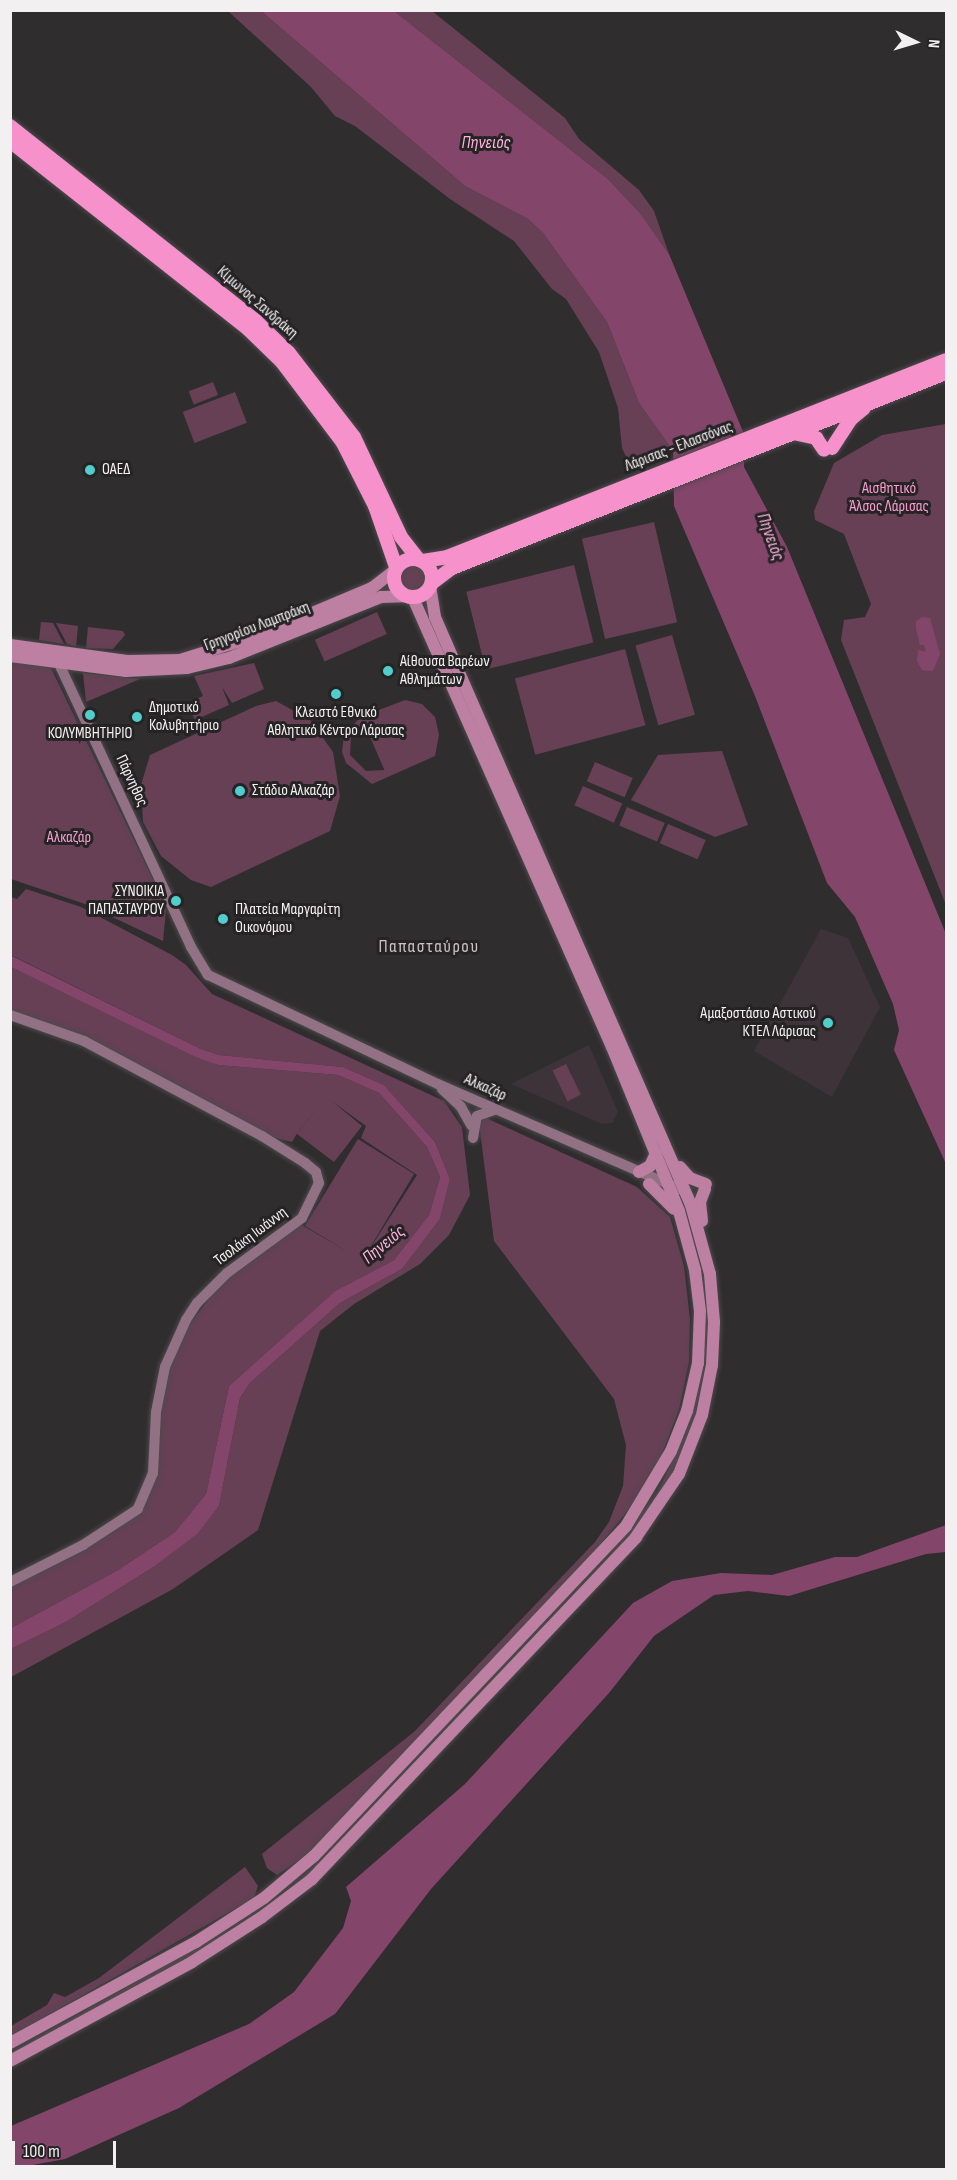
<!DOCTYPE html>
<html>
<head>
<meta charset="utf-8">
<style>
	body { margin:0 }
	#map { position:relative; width:957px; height:2180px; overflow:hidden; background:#302d2f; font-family:"Sofia Sans Condensed",sans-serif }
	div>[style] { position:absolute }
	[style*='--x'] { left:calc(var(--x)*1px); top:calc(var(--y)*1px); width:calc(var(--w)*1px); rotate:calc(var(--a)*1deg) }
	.built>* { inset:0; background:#3d3338 }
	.green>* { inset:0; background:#674056; transform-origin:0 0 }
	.round { border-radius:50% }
	.water>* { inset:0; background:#84456a }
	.roads { filter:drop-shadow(0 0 2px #4d4a4c) drop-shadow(0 0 2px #4d4a4c) }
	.secondary>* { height:10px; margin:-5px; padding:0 5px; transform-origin:5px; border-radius:5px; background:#927184 }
	.primary>* { height:12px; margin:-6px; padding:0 6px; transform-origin:6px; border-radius:6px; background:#bd7fa2 }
	.highway>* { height:14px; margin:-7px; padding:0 7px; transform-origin:7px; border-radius:7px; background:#f691cb }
	.highway>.ring { margin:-7px; padding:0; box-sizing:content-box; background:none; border:14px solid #f691cb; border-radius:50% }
	.dots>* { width:16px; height:16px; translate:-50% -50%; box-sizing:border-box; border:3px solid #262325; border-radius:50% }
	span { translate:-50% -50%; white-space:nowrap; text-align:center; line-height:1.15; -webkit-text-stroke:6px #262325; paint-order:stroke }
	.street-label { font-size:16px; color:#f3f0f2 }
	.poi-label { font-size:16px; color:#f3f0f2 }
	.left { translate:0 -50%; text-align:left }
	.right { translate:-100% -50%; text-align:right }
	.park-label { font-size:16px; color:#f99bd0 }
	.water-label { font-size:18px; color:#ffb2dd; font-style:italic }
	.neighbourhood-label { font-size:18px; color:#c8c4c6; letter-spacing:1.5px }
	.frame { position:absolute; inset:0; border:12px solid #f3f0f2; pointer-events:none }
	.north { position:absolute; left:885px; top:12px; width:60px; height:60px; -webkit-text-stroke:4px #262325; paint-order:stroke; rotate:95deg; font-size:16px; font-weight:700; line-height:24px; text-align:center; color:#f3f0f2 }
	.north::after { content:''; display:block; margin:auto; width:21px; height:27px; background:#f3f0f2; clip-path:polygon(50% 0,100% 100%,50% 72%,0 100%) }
	.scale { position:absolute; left:12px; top:2141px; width:104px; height:27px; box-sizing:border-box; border:3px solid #f3f0f2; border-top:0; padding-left:8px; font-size:18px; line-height:21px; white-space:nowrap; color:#f3f0f2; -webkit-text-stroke:4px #262325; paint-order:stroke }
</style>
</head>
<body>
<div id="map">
	<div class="built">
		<div style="clip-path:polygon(821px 929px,848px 938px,880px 1007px,832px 1097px,754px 1051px)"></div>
		<div style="clip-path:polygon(589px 1045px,618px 1112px,612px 1123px,602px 1124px,511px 1084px)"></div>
	</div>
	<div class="green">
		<div style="clip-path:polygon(228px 11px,261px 11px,465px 186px,528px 219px,543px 233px,607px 322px,639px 403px,673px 451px,632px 469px,622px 448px,618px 408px,599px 352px,566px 299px,552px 289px,514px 241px,450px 199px,355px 126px,335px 116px,311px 87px)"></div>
		<div style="clip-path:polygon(394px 11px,432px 11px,565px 118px,579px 139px,639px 190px,654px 211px,669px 254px,640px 213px,608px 179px)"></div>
		<div style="left:213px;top:382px;width:14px;height:26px;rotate:69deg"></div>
		<div style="left:235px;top:392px;width:33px;height:56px;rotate:69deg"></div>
		<div style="clip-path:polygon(946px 424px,946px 905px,841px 640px,844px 620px,865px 617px,871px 604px,844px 534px,815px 520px,814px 511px,834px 463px,882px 435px)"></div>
		<div style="left:654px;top:522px;width:103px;height:74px;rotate:77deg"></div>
		<div style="left:574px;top:565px;width:80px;height:111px;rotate:76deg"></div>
		<div class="round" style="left:400px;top:566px;width:26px;height:26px"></div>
		<div style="left:377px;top:612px;width:24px;height:68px;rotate:66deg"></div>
		<div style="clip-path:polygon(41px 622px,53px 623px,64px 644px,39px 640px)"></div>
		<div style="clip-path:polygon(56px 623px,78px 626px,76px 646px,67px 644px)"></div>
		<div style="clip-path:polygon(88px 627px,123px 631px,125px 635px,113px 649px,86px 648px)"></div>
		<div style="left:672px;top:635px;width:83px;height:38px;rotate:74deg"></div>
		<div style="left:625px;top:649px;width:79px;height:114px;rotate:75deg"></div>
		<div style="clip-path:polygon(10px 662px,51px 668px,162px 898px,158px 905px,166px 910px,163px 941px,85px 904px,11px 879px)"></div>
		<div style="clip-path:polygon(254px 663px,264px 689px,232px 703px,222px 687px,229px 705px,195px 720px,187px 703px,203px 696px,194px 676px)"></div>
		<div style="clip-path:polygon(83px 673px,140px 679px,86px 702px)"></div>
		<div style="clip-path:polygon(evenodd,405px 700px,422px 704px,435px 717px,439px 735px,435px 756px,372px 784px,346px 763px,342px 752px,344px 734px,361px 717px,405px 700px,364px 723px,384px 769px,384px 770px,366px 771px,350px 755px,351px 737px,364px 723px)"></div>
		<div style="clip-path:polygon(276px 701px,310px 720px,333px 752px,340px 796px,330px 831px,211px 887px,191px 880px,161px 856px,143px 822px,141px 785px,150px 755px,256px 706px)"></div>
		<div style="clip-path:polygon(722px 751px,748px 825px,715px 837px,631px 800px,658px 755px)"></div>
		<div style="left:595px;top:762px;width:41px;height:21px;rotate:23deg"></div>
		<div style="left:583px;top:786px;width:43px;height:21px;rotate:24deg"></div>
		<div style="left:627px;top:807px;width:41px;height:20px;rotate:23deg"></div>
		<div style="left:668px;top:824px;width:41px;height:21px;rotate:23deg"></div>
		<div style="clip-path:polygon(26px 889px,81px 907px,172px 955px,186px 965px,212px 994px,444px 1101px,462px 1127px,470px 1195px,449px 1235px,420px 1264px,354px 1304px,320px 1331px,258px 1530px,173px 1589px,11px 1677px,11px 1649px,66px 1622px,155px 1566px,197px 1533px,219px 1506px,240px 1398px,250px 1383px,340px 1303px,402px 1269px,440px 1219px,450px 1179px,435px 1142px,384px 1085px,343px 1067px,219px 1055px,201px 1049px,11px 955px,11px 897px,17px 899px)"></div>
		<div style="clip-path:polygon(11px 967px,218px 1065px,338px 1075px,379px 1093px,427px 1147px,440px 1177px,429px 1215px,394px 1260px,335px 1291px,229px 1386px,206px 1494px,175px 1532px,118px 1570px,11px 1628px,11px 1585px,143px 1505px,170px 1366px,184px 1332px,220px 1284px,300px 1224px,350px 1253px,305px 1226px,358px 1139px,414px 1174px,362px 1261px,417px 1175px,361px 1138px,366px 1126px,333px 1102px,362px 1126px,334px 1162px,297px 1134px,323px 1100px,296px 1135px,292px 1142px,276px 1138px,164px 1081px,11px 1014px)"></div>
		<div style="left:566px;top:1064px;width:34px;height:15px;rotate:64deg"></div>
		<div style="clip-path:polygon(486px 1118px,637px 1187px,670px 1217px,684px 1266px,690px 1319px,689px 1362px,679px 1409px,660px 1459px,629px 1509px,596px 1549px,342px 1819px,302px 1858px,277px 1875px,267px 1868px,262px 1854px,415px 1731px,595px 1542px,609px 1522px,623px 1486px,626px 1445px,614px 1399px,494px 1241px,479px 1123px)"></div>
		<div style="clip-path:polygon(703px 1272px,709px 1341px,695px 1418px,681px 1456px,655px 1504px,607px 1564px,347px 1840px,293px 1890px,225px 1938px,11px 2057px,10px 2053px,245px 1921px,287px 1891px,335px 1847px,606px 1560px,658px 1492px,690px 1421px,703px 1362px,705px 1317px,700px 1273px)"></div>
		<div style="clip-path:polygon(245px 1867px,258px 1886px,254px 1898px,11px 2036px,11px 2026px,47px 2005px,54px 1993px,65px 1997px,99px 1978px)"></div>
	</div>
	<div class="water">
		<div style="clip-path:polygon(261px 11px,394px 11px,608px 179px,640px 213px,669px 254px,744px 434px,744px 467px,787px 547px,946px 934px,946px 1164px,894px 1050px,899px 1030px,893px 1004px,855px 917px,827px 883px,755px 696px,674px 506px,673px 451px,639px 403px,607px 322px,543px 233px,528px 219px,465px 186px)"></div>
		<div style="clip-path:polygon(922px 617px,930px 618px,940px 654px,933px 671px,922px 670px,917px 661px,918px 650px,926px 652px,924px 645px,920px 645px,916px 628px,916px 621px)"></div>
		<div style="clip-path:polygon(10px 955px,201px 1049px,219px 1055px,343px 1067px,384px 1085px,435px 1142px,450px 1179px,440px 1219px,402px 1269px,340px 1303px,250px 1383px,240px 1398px,219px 1506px,197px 1534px,155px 1566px,66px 1622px,11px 1649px,11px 1628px,118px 1570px,175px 1532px,206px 1494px,229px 1386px,335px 1291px,394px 1260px,429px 1215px,440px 1177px,427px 1147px,379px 1093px,338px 1075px,218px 1065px,196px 1057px,11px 967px)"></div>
		<div style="clip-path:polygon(946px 1525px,946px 1552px,926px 1554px,789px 1596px,748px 1591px,714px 1595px,654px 1636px,609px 1693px,431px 1889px,335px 2014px,179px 2108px,65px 2159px,11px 2169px,11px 2126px,249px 2024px,294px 1992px,343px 1928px,351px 1901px,346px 1887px,465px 1784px,633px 1603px,672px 1581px,721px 1573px,772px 1575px,835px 1557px,857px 1557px)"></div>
	</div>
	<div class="roads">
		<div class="secondary">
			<div style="--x:61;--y:656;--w:12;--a:90"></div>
			<div style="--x:61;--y:668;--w:308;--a:65"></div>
			<div style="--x:191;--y:947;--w:33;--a:59"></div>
			<div style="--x:208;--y:975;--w:255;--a:25.4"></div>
			<div style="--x:438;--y:1084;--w:270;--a:23.5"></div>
			<div style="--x:10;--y:1015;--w:78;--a:19.4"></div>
			<div style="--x:84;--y:1041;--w:202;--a:28.1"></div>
			<div style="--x:262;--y:1136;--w:51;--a:32.1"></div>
			<div style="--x:305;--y:1163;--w:14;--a:39"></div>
			<div style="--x:316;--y:1172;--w:11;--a:75"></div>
			<div style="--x:319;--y:1183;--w:39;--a:116"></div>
			<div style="--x:302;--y:1218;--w:93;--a:143.7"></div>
			<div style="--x:227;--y:1273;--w:42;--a:135"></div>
			<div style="--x:197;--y:1303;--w:20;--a:123"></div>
			<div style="--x:186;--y:1320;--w:51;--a:114.1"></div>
			<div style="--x:165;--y:1367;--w:46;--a:101.3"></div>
			<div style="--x:156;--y:1412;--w:61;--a:92.8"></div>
			<div style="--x:153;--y:1473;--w:39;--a:113"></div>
			<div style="--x:138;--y:1509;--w:66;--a:146.8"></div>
			<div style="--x:83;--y:1545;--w:82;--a:153.1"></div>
			<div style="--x:442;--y:1089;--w:26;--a:43"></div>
			<div style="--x:461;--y:1107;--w:21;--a:61"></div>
			<div style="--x:473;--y:1138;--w:22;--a:-80"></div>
			<div style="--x:477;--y:1116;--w:18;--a:-19"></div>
		</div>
		<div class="primary">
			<div style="--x:10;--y:645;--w:120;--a:7.7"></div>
			<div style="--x:129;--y:661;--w:51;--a:-1.1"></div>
			<div style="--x:180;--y:660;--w:84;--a:-17.4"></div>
			<div style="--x:260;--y:635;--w:121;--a:-22.8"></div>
			<div style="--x:372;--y:588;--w:29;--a:-38"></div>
			<div style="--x:10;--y:656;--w:117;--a:7.4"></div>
			<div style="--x:126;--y:671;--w:61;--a:-2.8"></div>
			<div style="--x:187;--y:668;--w:43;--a:-13.4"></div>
			<div style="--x:229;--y:658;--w:164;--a:-21.9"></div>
			<div style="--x:381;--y:597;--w:24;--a:-2"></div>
			<div style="--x:680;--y:1167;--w:15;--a:48"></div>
			<div style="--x:690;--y:1178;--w:17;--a:21"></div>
			<div style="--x:639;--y:1172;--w:13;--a:-29"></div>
			<div style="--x:650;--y:1166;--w:14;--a:-65"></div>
			<div style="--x:649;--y:1184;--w:35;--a:45"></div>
			<div style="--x:702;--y:1221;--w:19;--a:-96"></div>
			<div style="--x:700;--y:1202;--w:14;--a:-69"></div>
			<div style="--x:10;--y:2043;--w:212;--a:-28.5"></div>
			<div style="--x:196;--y:1942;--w:81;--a:-32.9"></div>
			<div style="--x:264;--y:1898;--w:65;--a:-40"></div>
			<div style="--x:314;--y:1856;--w:454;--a:-46.6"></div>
			<div style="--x:626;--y:1526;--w:87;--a:-59"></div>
			<div style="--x:671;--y:1451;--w:43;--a:-68.2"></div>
			<div style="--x:687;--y:1411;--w:49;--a:-77.1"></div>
			<div style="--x:698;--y:1363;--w:52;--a:-87.8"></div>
			<div style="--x:700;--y:1311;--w:41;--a:-97"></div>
			<div style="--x:695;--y:1270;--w:61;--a:-105.2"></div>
			<div style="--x:679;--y:1211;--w:177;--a:-112.2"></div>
			<div style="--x:612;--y:1047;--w:491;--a:-113.9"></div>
			<div style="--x:10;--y:2061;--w:207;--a:-28.5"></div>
			<div style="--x:192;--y:1962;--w:83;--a:-32.7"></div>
			<div style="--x:262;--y:1917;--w:63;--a:-37.2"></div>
			<div style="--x:312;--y:1879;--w:471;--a:-46.5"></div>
			<div style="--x:636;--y:1537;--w:76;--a:-55.7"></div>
			<div style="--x:679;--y:1474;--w:63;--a:-68.7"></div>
			<div style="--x:702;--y:1415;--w:51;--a:-78.7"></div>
			<div style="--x:712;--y:1365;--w:43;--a:-87.3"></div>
			<div style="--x:714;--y:1322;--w:48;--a:-94.8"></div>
			<div style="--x:710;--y:1274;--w:72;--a:-105.4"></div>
			<div style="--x:691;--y:1205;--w:641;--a:-113.53"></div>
			<div style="--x:435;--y:617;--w:31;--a:-99"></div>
		</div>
		<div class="highway">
			<div style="--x:10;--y:126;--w:313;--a:38.4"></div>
			<div style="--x:255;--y:320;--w:47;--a:44.1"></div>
			<div style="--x:289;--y:353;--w:106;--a:52.3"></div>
			<div style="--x:354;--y:437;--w:110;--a:64.8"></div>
			<div style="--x:401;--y:537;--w:28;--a:52"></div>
			<div style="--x:10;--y:141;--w:303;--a:38.3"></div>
			<div style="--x:248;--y:329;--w:47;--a:44.1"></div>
			<div style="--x:282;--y:362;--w:101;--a:53"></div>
			<div style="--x:343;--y:443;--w:71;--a:63.1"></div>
			<div style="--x:375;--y:506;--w:65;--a:71"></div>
			<div style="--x:793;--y:433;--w:24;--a:12"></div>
			<div style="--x:816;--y:438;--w:14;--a:56"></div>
			<div style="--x:832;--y:448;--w:35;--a:-57"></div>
			<div style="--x:851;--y:419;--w:17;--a:-40"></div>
			<div class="ring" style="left:394px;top:559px;width:24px;height:24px"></div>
			<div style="--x:423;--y:561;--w:24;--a:-9"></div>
			<div style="--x:447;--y:557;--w:536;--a:-21.54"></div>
			<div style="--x:432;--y:583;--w:25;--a:-37"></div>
			<div style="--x:452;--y:568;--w:531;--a:-21.54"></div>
		</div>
	</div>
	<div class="dots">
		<div style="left:90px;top:470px;background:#52cdcd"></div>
		<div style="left:388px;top:671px;background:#52cdcd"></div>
		<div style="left:336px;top:694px;background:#52cdcd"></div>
		<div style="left:90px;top:715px;background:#52cdcd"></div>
		<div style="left:137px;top:717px;background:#52cdcd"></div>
		<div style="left:240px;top:791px;background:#52cdcd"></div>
		<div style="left:176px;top:901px;background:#52cdcd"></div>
		<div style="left:223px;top:919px;background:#52cdcd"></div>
		<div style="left:828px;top:1023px;background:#52cdcd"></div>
	</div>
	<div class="street-label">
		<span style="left:257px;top:303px;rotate:41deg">Κίμωνος Σανδράκη</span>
		<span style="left:679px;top:447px;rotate:-21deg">Λάρισας - Ελασσόνας</span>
		<span style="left:257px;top:627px;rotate:-21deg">Γρηγορίου Λαμπράκη</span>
		<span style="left:131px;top:781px;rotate:65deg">Πάρνηθος</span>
		<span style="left:485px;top:1088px;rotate:24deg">Αλκαζάρ</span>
		<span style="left:251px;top:1237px;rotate:-37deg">Τσολάκη Ιωάννη</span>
	</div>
	<div class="poi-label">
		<span class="left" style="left:102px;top:470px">ΟΑΕΔ</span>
		<span class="left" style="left:400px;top:671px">Αίθουσα Βαρέων<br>Αθλημάτων</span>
		<span class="left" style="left:149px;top:717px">Δημοτικό<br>Κολυβητήριο</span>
		<span style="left:336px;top:722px">Κλειστό Εθνικό<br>Αθλητικό Κέντρο Λάρισας</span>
		<span style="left:90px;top:734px">ΚΟΛΥΜΒΗΤΗΡΙΟ</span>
		<span class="left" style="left:252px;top:791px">Στάδιο Αλκαζάρ</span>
		<span class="right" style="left:164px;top:901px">ΣΥΝΟΙΚΙΑ<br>ΠΑΠΑΣΤΑΥΡΟΥ</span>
		<span class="left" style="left:235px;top:919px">Πλατεία Μαργαρίτη<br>Οικονόμου</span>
		<span class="right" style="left:816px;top:1023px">Αμαξοστάσιο Αστικού<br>ΚΤΕΛ Λάρισας</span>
	</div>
	<div class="park-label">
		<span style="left:889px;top:498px">Αισθητικό<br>Άλσος Λάρισας</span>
		<span style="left:69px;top:838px">Αλκαζάρ</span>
	</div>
	<div class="water-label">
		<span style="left:486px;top:143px">Πηνειός</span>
		<span style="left:770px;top:537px;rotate:70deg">Πηνειός</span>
		<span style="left:384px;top:1245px;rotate:-40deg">Πηνειός</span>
	</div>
	<div class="neighbourhood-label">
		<span style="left:429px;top:947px">Παπασταύρου</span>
	</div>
	<div class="frame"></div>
	<div class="north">N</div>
	<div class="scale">100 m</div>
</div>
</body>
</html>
